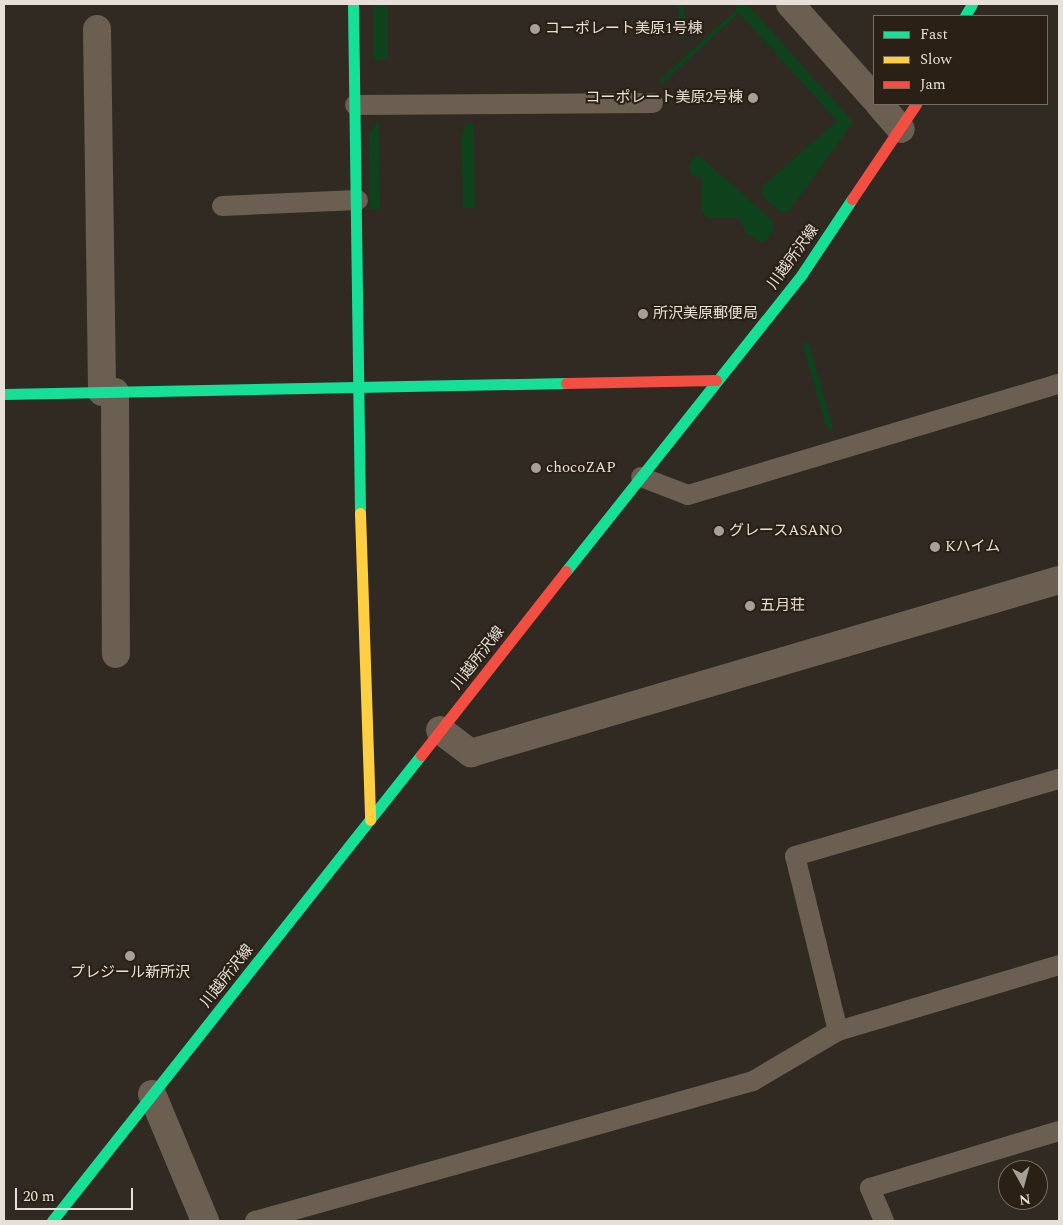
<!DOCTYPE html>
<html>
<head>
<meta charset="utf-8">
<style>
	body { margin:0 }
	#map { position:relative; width:1063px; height:1225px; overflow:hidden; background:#302a23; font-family:Spectral,"Noto Sans JP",serif }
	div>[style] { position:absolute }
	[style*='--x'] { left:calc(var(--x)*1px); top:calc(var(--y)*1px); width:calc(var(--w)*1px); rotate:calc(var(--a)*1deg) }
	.green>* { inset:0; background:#0e421c; transform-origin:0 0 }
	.lane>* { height:20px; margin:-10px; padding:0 10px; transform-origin:10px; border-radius:10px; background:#6a5f51 }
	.street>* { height:28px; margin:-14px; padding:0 14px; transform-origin:14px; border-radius:14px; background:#6a5f51 }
	.fast>* { height:11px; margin:-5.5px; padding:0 5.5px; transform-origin:5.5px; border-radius:5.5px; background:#16e098 }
	.slow>* { height:11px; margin:-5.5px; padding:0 5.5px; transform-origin:5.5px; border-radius:5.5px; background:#ffcf43 }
	.jam>* { height:11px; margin:-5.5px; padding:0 5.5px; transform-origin:5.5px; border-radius:5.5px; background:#f24e42 }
	.dots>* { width:14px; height:14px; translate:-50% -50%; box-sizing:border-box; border:2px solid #2a2015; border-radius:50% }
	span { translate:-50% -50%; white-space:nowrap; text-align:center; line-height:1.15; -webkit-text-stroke:4px #2a2015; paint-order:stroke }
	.poi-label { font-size:15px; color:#e7e0d8 }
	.left { translate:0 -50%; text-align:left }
	.right { translate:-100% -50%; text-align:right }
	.street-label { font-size:15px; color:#e7e0d8 }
	.frame { position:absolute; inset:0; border:5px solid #e7e0d8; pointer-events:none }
	.legend { position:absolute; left:873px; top:15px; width:175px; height:90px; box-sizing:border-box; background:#2a2015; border:1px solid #766d63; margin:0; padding:6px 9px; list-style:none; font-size:15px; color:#e7e0d8 }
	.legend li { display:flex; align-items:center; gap:10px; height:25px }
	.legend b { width:25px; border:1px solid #766d63 }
	.north { position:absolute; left:998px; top:1160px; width:50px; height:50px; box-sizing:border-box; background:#2a2015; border:1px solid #766d63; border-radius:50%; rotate:173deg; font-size:14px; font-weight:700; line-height:20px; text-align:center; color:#e7e0d8 }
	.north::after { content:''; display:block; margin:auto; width:18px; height:22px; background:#a7a099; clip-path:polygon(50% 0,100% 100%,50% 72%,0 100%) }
	.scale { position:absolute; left:15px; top:1188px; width:118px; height:22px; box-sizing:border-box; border:2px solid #e7e0d8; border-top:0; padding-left:6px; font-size:15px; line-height:18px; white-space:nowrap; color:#e7e0d8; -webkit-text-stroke:4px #2a2015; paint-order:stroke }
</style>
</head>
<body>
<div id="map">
	<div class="green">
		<div style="left:373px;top:4px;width:15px;height:56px"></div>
		<div style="clip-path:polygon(678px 4px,684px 4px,685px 37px,680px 38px)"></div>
		<div style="clip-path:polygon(736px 4px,747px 4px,853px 122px,789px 211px,780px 212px,762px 196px,763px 186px,837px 121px,739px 13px,662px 84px,659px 80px,736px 10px)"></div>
		<div style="clip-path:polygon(379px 120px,380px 209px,370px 209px,369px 134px)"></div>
		<div style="clip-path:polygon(465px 123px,474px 123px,475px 208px,463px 208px,461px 131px,465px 131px)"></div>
		<div style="clip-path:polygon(697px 154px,772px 220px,774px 230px,765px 242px,760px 242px,746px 233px,739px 218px,707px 218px,702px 212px,701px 178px,691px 175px,689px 165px)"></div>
		<div style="clip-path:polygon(805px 342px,809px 343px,833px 427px,830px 430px,827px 429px,803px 345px)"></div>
	</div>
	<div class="lane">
		<div style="--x:355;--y:105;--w:298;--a:-0.4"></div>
		<div style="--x:222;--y:206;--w:136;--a:-2.5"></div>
		<div style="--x:641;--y:477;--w:50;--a:21"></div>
		<div style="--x:688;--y:495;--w:387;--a:-16.7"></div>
		<div style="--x:838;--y:1031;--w:180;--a:-103.8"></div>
		<div style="--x:795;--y:856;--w:275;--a:-16.3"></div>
		<div style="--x:255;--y:1221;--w:517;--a:-15.7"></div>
		<div style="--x:753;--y:1081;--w:99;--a:-30.5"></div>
		<div style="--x:838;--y:1031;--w:231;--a:-16.6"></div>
		<div style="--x:884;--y:1221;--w:36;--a:-113"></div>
		<div style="--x:870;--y:1188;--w:197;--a:-16.8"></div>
	</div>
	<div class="street">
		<div style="--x:790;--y:4;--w:126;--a:48.2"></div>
		<div style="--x:97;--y:29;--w:363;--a:89.2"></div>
		<div style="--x:879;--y:104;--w:33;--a:49"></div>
		<div style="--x:115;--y:392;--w:262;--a:89.8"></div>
		<div style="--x:440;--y:730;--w:39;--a:37"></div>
		<div style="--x:471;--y:753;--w:613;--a:-16.39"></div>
		<div style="--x:152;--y:1094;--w:138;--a:67.3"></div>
	</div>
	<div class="fast">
		<div style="--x:353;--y:4;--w:509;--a:89.21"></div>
		<div style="--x:965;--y:16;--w:14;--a:-60"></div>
		<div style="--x:4;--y:394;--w:562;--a:-1.12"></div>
		<div style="--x:566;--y:571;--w:379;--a:-51.5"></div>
		<div style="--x:802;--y:274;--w:90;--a:-56.3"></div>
		<div style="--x:52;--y:1221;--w:594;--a:-51.63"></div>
	</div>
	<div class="slow">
		<div style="--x:360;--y:513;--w:307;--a:88.1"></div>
	</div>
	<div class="jam">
		<div style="--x:852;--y:199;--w:115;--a:-56"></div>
		<div style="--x:566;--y:383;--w:150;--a:-1.1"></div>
		<div style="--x:421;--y:755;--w:234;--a:-51.8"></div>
	</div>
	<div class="dots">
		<div style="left:535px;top:29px;background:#a7a099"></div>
		<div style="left:753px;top:98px;background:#a7a099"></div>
		<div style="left:643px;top:314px;background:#a7a099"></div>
		<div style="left:536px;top:468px;background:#a7a099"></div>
		<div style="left:719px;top:531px;background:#a7a099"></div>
		<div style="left:935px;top:547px;background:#a7a099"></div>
		<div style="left:750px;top:606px;background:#a7a099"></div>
		<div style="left:130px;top:956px;background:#a7a099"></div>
	</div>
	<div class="poi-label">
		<span class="left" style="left:545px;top:29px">コーポレート美原1号棟</span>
		<span class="right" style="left:743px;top:98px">コーポレート美原2号棟</span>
		<span class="left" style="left:653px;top:314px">所沢美原郵便局</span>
		<span class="left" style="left:546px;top:468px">chocoZAP</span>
		<span class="left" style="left:729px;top:531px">グレースASANO</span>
		<span class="left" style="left:945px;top:547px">Kハイム</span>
		<span class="left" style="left:760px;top:606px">五月荘</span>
		<span style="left:130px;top:973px">プレジール新所沢</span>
	</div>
	<div class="street-label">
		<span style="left:793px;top:257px;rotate:-54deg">川越所沢線</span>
		<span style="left:478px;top:658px;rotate:-52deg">川越所沢線</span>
		<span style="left:227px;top:976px;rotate:-52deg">川越所沢線</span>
	</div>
	<div class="frame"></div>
	<ul class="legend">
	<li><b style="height:6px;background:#16e098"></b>Fast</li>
	<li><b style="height:6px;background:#ffcf43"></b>Slow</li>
	<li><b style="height:6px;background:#f24e42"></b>Jam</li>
	</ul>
	<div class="north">N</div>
	<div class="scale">20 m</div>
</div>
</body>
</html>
